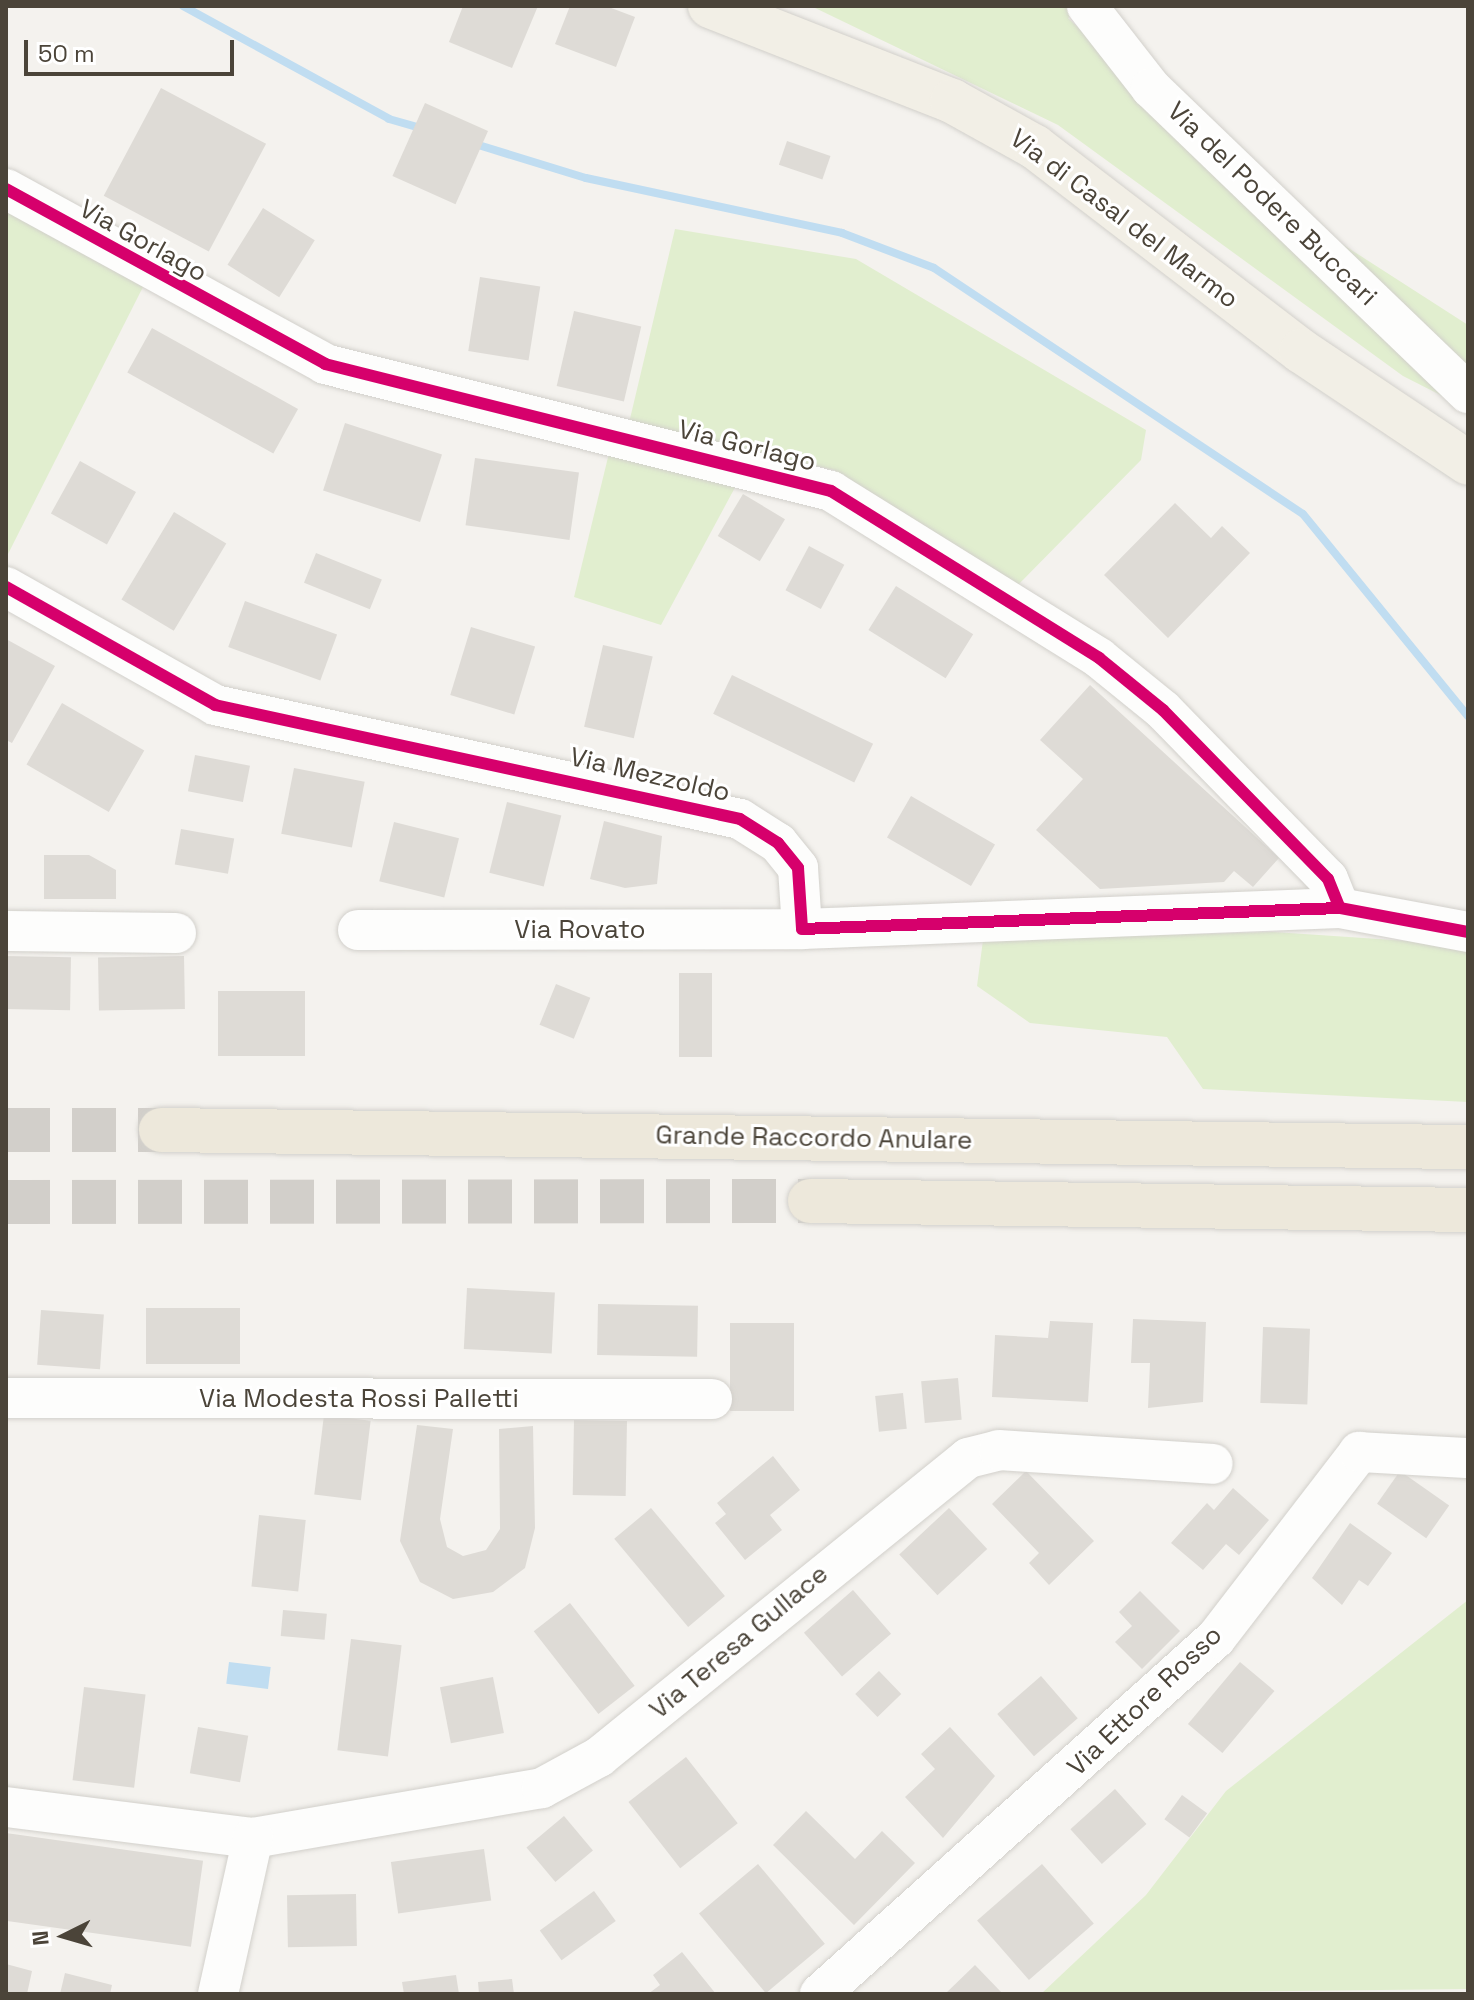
<!DOCTYPE html>
<html>
<head>
<meta charset="utf-8">
<style>
	body { margin:0 }
	#map { position:relative; width:1474px; height:2000px; overflow:hidden; background:#f4f2ee; font-family:"Space Grotesk",sans-serif }
	div>[style] { position:absolute }
	[style*='--x'] { left:calc(var(--x)*1px); top:calc(var(--y)*1px); width:calc(var(--w)*1px); rotate:calc(var(--a)*1deg) }
	.green>* { inset:0; background:#e1eecf }
	.water>* { inset:0; background:#c0ddf1; transform-origin:0 0 }
	.stream>* { height:8px; margin:-4px; padding:0 4px; transform-origin:4px; border-radius:4px; background:#c0ddf1 }
	.building>* { inset:0; background:#dedbd6; transform-origin:0 0 }
	.highway-tunnel>* { height:44px; margin-top:-22px; transform-origin:0; background:repeating-linear-gradient(90deg,#d2cfca 0 44px,transparent 0 66px) }
	.roads { filter:drop-shadow(0 0 2px #d2d0cb) drop-shadow(0 0 2px #d2d0cb) }
	.minor>* { height:40px; margin:-20px; padding:0 20px; transform-origin:20px; border-radius:20px; background:#fdfdfc }
	.major>* { height:44px; margin:-22px; padding:0 22px; transform-origin:22px; border-radius:22px; background:#f2efe6 }
	.highway>* { height:44px; margin:-22px; padding:0 22px; transform-origin:22px; border-radius:22px; background:#ede8db }
	.cycleway>* { height:12px; margin:-6px; padding:0 6px; transform-origin:6px; border-radius:6px; background:#d6006c }
	span { translate:-50% -50%; white-space:nowrap; text-align:center; line-height:1.15; -webkit-text-stroke:6px #fff; paint-order:stroke }
	.street-label { font-size:26px; color:#4b4439 }
	.frame { position:absolute; inset:0; border:8px solid #4b4439; pointer-events:none }
	.north { position:absolute; left:24px; top:1896px; width:80px; height:80px; -webkit-text-stroke:6px #fff; paint-order:stroke; rotate:265deg; font-size:22px; font-weight:700; line-height:32px; text-align:center; color:#4b4439 }
	.north::after { content:''; display:block; margin:auto; width:28px; height:36px; background:#4b4439; clip-path:polygon(50% 0,100% 100%,50% 72%,0 100%) }
	.scale { position:absolute; left:24px; top:40px; width:210px; height:36px; box-sizing:border-box; border:4px solid #4b4439; border-top:0; padding-left:10px; font-size:24px; line-height:28px; white-space:nowrap; color:#4b4439; -webkit-text-stroke:6px #fff; paint-order:stroke }
</style>
</head>
<body>
<div id="map">
	<div class="green">
		<div style="clip-path:polygon(811px 6px,1086px 6px,1068px 18px,1227px 170px,1468px 325px,1468px 409px,1403px 376px,1058px 125px)"></div>
		<div style="clip-path:polygon(6px 205px,144px 285px,6px 558px)"></div>
		<div style="clip-path:polygon(675px 229px,856px 259px,1146px 430px,1141px 460px,1013px 590px,834px 470px,629px 423px)"></div>
		<div style="clip-path:polygon(610px 449px,739px 480px,661px 625px,574px 597px)"></div>
		<div style="clip-path:polygon(1274px 932px,1468px 945px,1468px 1102px,1203px 1089px,1167px 1037px,1030px 1023px,977px 986px,983px 940px)"></div>
		<div style="clip-path:polygon(1468px 1600px,1468px 1989px,1041px 1994px,1146px 1895px,1226px 1791px)"></div>
	</div>
	<div class="water">
		<div style="left:229px;top:1662px;width:42px;height:22px;rotate:7deg"></div>
	</div>
	<div class="stream">
		<div style="--x:183;--y:6;--w:235;--a:28.7"></div>
		<div style="--x:389;--y:119;--w:36;--a:16"></div>
		<div style="--x:472;--y:143;--w:119;--a:17.1"></div>
		<div style="--x:586;--y:178;--w:262;--a:12.1"></div>
		<div style="--x:842;--y:233;--w:98;--a:20.8"></div>
		<div style="--x:934;--y:268;--w:443;--a:33.7"></div>
		<div style="--x:1303;--y:514;--w:261;--a:50.8"></div>
	</div>
	<div class="building">
		<div style="clip-path:polygon(463px 6px,538px 6px,512px 68px,449px 42px)"></div>
		<div style="clip-path:polygon(570px 6px,606px 6px,635px 17px,616px 67px,555px 44px)"></div>
		<div style="left:161px;top:88px;width:119px;height:122px;rotate:28deg"></div>
		<div style="left:425px;top:103px;width:69px;height:80px;rotate:24deg"></div>
		<div style="left:787px;top:141px;width:46px;height:25px;rotate:19deg"></div>
		<div style="left:263px;top:208px;width:61px;height:67px;rotate:32deg"></div>
		<div style="left:480px;top:277px;width:61px;height:75px;rotate:9deg"></div>
		<div style="left:574px;top:311px;width:69px;height:77px;rotate:13deg"></div>
		<div style="left:152px;top:328px;width:167px;height:51px;rotate:29deg"></div>
		<div style="left:345px;top:423px;width:102px;height:71px;rotate:18deg"></div>
		<div style="left:475px;top:458px;width:105px;height:68px;rotate:8deg"></div>
		<div style="left:80px;top:461px;width:64px;height:60px;rotate:29deg"></div>
		<div style="left:743px;top:494px;width:49px;height:49px;rotate:31deg"></div>
		<div style="clip-path:polygon(1175px 503px,1211px 538px,1222px 526px,1250px 553px,1168px 638px,1104px 575px)"></div>
		<div style="left:174px;top:512px;width:61px;height:102px;rotate:31deg"></div>
		<div style="left:809px;top:546px;width:40px;height:50px;rotate:28deg"></div>
		<div style="left:316px;top:553px;width:71px;height:32px;rotate:22deg"></div>
		<div style="left:896px;top:586px;width:91px;height:52px;rotate:32deg"></div>
		<div style="left:245px;top:601px;width:98px;height:49px;rotate:20deg"></div>
		<div style="left:471px;top:627px;width:67px;height:71px;rotate:17deg"></div>
		<div style="clip-path:polygon(6px 639px,55px 666px,12px 743px,6px 740px)"></div>
		<div style="left:603px;top:645px;width:51px;height:84px;rotate:13deg"></div>
		<div style="left:732px;top:675px;width:157px;height:43px;rotate:26deg"></div>
		<div style="clip-path:polygon(1090px 685px,1279px 858px,1253px 887px,1234px 871px,1224px 882px,1100px 889px,1036px 830px,1083px 779px,1040px 740px)"></div>
		<div style="left:62px;top:703px;width:95px;height:71px;rotate:30deg"></div>
		<div style="left:195px;top:755px;width:56px;height:37px;rotate:11deg"></div>
		<div style="left:294px;top:768px;width:72px;height:67px;rotate:11deg"></div>
		<div style="left:911px;top:796px;width:97px;height:48px;rotate:30deg"></div>
		<div style="left:507px;top:802px;width:56px;height:73px;rotate:14deg"></div>
		<div style="clip-path:polygon(604px 821px,662px 836px,657px 884px,625px 888px,590px 879px)"></div>
		<div style="left:394px;top:822px;width:67px;height:61px;rotate:14deg"></div>
		<div style="left:181px;top:829px;width:54px;height:36px;rotate:10deg"></div>
		<div style="clip-path:polygon(44px 855px,89px 855px,116px 870px,116px 899px,44px 899px)"></div>
		<div style="left:6px;top:956px;width:65px;height:53px;rotate:1deg"></div>
		<div style="left:184px;top:956px;width:53px;height:86px;rotate:89deg"></div>
		<div style="left:679px;top:973px;width:33px;height:84px"></div>
		<div style="left:556px;top:984px;width:37px;height:44px;rotate:22deg"></div>
		<div style="left:218px;top:991px;width:87px;height:65px"></div>
		<div style="left:467px;top:1288px;width:88px;height:61px;rotate:3deg"></div>
		<div style="left:598px;top:1304px;width:100px;height:51px;rotate:1deg"></div>
		<div style="left:146px;top:1308px;width:94px;height:56px"></div>
		<div style="left:41px;top:1310px;width:63px;height:55px;rotate:4deg"></div>
		<div style="clip-path:polygon(1133px 1319px,1206px 1322px,1203px 1402px,1148px 1408px,1150px 1363px,1131px 1363px)"></div>
		<div style="clip-path:polygon(1050px 1321px,1093px 1323px,1088px 1402px,992px 1397px,995px 1335px,1048px 1338px)"></div>
		<div style="left:730px;top:1323px;width:64px;height:88px"></div>
		<div style="left:1263px;top:1327px;width:47px;height:76px;rotate:2deg"></div>
		<div style="left:958px;top:1378px;width:42px;height:37px;rotate:85deg"></div>
		<div style="left:903px;top:1393px;width:36px;height:28px;rotate:84deg"></div>
		<div style="left:324px;top:1415px;width:47px;height:80px;rotate:7deg"></div>
		<div style="left:574px;top:1420px;width:53px;height:75px;rotate:1deg"></div>
		<div style="clip-path:polygon(417px 1425px,453px 1429px,440px 1519px,447px 1547px,463px 1556px,486px 1550px,500px 1529px,499px 1429px,533px 1426px,535px 1528px,525px 1568px,493px 1592px,453px 1599px,420px 1582px,400px 1541px)"></div>
		<div style="clip-path:polygon(773px 1456px,800px 1490px,770px 1515px,782px 1530px,745px 1560px,715px 1523px,726px 1514px,717px 1503px)"></div>
		<div style="clip-path:polygon(1026px 1471px,1094px 1541px,1049px 1585px,1029px 1563px,1039px 1553px,992px 1504px)"></div>
		<div style="left:1400px;top:1471px;width:60px;height:40px;rotate:35deg"></div>
		<div style="clip-path:polygon(1233px 1488px,1269px 1520px,1239px 1555px,1226px 1544px,1203px 1570px,1171px 1543px,1207px 1503px,1214px 1510px)"></div>
		<div style="left:651px;top:1508px;width:115px;height:48px;rotate:50deg"></div>
		<div style="left:949px;top:1508px;width:56px;height:68px;rotate:47deg"></div>
		<div style="left:259px;top:1515px;width:47px;height:72px;rotate:6deg"></div>
		<div style="clip-path:polygon(1350px 1523px,1392px 1553px,1368px 1586px,1359px 1580px,1342px 1605px,1312px 1578px)"></div>
		<div style="left:853px;top:1590px;width:58px;height:65px;rotate:49deg"></div>
		<div style="clip-path:polygon(1140px 1591px,1180px 1631px,1142px 1669px,1115px 1642px,1132px 1626px,1119px 1612px)"></div>
		<div style="left:570px;top:1603px;width:105px;height:46px;rotate:52deg"></div>
		<div style="left:283px;top:1610px;width:44px;height:26px;rotate:5deg"></div>
		<div style="left:351px;top:1639px;width:51px;height:112px;rotate:7deg"></div>
		<div style="left:1240px;top:1662px;width:45px;height:81px;rotate:40deg"></div>
		<div style="left:879px;top:1671px;width:32px;height:33px;rotate:46deg"></div>
		<div style="left:1041px;top:1676px;width:56px;height:58px;rotate:49deg"></div>
		<div style="left:493px;top:1677px;width:57px;height:54px;rotate:79deg"></div>
		<div style="left:84px;top:1687px;width:62px;height:94px;rotate:7deg"></div>
		<div style="left:198px;top:1727px;width:51px;height:47px;rotate:10deg"></div>
		<div style="clip-path:polygon(950px 1727px,995px 1776px,943px 1838px,905px 1797px,935px 1769px,921px 1754px)"></div>
		<div style="left:686px;top:1757px;width:84px;height:73px;rotate:52deg"></div>
		<div style="left:1115px;top:1789px;width:47px;height:60px;rotate:48deg"></div>
		<div style="left:1182px;top:1795px;width:31px;height:30px;rotate:36deg"></div>
		<div style="clip-path:polygon(806px 1811px,855px 1859px,882px 1831px,915px 1863px,854px 1925px,773px 1845px)"></div>
		<div style="left:564px;top:1816px;width:45px;height:49px;rotate:50deg"></div>
		<div style="left:6px;top:1833px;width:199px;height:87px;rotate:8deg"></div>
		<div style="left:484px;top:1849px;width:52px;height:94px;rotate:82deg"></div>
		<div style="left:758px;top:1864px;width:104px;height:77px;rotate:50deg"></div>
		<div style="left:1042px;top:1864px;width:79px;height:86px;rotate:49deg"></div>
		<div style="left:594px;top:1891px;width:37px;height:67px;rotate:54deg"></div>
		<div style="left:356px;top:1894px;width:52px;height:69px;rotate:89deg"></div>
		<div style="clip-path:polygon(682px 1952px,716px 1994px,648px 1994px,660px 1985px,653px 1975px)"></div>
		<div style="clip-path:polygon(6px 1964px,32px 1971px,27px 1994px,6px 1994px)"></div>
		<div style="clip-path:polygon(975px 1965px,1003px 1994px,945px 1994px)"></div>
		<div style="clip-path:polygon(65px 1973px,112px 1985px,110px 1994px,60px 1994px)"></div>
		<div style="clip-path:polygon(456px 1975px,459px 1994px,404px 1994px,402px 1982px)"></div>
		<div style="clip-path:polygon(512px 1979px,514px 1994px,479px 1994px,478px 1982px)"></div>
	</div>
	<div class="highway-tunnel">
		<div style="--x:6;--y:1130;--w:155;--a:0"></div>
		<div style="--x:6;--y:1202;--w:804;--a:-0.07"></div>
	</div>
	<div class="roads">
		<div class="minor">
			<div style="--x:1087;--y:6;--w:104;--a:52"></div>
			<div style="--x:1151;--y:88;--w:440;--a:43.9"></div>
			<div style="--x:6;--y:189;--w:364;--a:28.7"></div>
			<div style="--x:325;--y:364;--w:522;--a:14.09"></div>
			<div style="--x:831;--y:491;--w:316;--a:31.9"></div>
			<div style="--x:1099;--y:658;--w:82;--a:39.1"></div>
			<div style="--x:1163;--y:710;--w:236;--a:45.7"></div>
			<div style="--x:1328;--y:879;--w:31;--a:68"></div>
			<div style="--x:1340;--y:908;--w:130;--a:10.6"></div>
			<div style="--x:6;--y:587;--w:240;--a:29.4"></div>
			<div style="--x:215;--y:705;--w:537;--a:12.25"></div>
			<div style="--x:740;--y:819;--w:45;--a:32.3"></div>
			<div style="--x:778;--y:843;--w:32;--a:51"></div>
			<div style="--x:798;--y:868;--w:61;--a:86.2"></div>
			<div style="--x:802;--y:929;--w:538;--a:-2.24"></div>
			<div style="--x:358;--y:930;--w:444;--a:-0.1"></div>
			<div style="--x:6;--y:931;--w:170;--a:0.7"></div>
			<div style="--x:6;--y:1398;--w:706;--a:0.08"></div>
			<div style="--x:6;--y:1807;--w:249;--a:7.2"></div>
			<div style="--x:253;--y:1838;--w:293;--a:-9.8"></div>
			<div style="--x:542;--y:1788;--w:65;--a:-28.5"></div>
			<div style="--x:599;--y:1757;--w:475;--a:-39"></div>
			<div style="--x:968;--y:1458;--w:32;--a:-14"></div>
			<div style="--x:999;--y:1450;--w:214;--a:3.7"></div>
			<div style="--x:218;--y:1994;--w:160;--a:-77.4"></div>
			<div style="--x:820;--y:1994;--w:532;--a:-41.96"></div>
			<div style="--x:1216;--y:1638;--w:235;--a:-52.4"></div>
			<div style="--x:1359;--y:1452;--w:109;--a:3.2"></div>
		</div>
		<div class="major">
			<div style="--x:710;--y:6;--w:260;--a:21.4"></div>
			<div style="--x:952;--y:101;--w:95;--a:29"></div>
			<div style="--x:1035;--y:147;--w:335;--a:37.5"></div>
			<div style="--x:1301;--y:351;--w:201;--a:33.8"></div>
		</div>
		<div class="highway">
			<div style="--x:161;--y:1130;--w:1307;--a:0.75"></div>
			<div style="--x:810;--y:1201;--w:658;--a:0.78"></div>
		</div>
	</div>
	<div class="cycleway">
		<div style="--x:6;--y:189;--w:364;--a:28.7"></div>
		<div style="--x:325;--y:364;--w:522;--a:14.09"></div>
		<div style="--x:831;--y:491;--w:316;--a:31.9"></div>
		<div style="--x:1099;--y:658;--w:82;--a:39.1"></div>
		<div style="--x:1163;--y:710;--w:236;--a:45.7"></div>
		<div style="--x:1328;--y:879;--w:31;--a:68"></div>
		<div style="--x:1340;--y:908;--w:130;--a:10.6"></div>
		<div style="--x:6;--y:587;--w:240;--a:29.4"></div>
		<div style="--x:215;--y:705;--w:537;--a:12.25"></div>
		<div style="--x:740;--y:819;--w:45;--a:32.3"></div>
		<div style="--x:778;--y:843;--w:32;--a:51"></div>
		<div style="--x:798;--y:868;--w:61;--a:86.2"></div>
		<div style="--x:802;--y:929;--w:538;--a:-2.24"></div>
	</div>
	<div class="street-label">
		<span style="left:1272px;top:204px;rotate:44deg">Via del Podere Buccari</span>
		<span style="left:1124px;top:219px;rotate:37deg">Via di Casal del Marmo</span>
		<span style="left:143px;top:241px;rotate:29deg">Via Gorlago</span>
		<span style="left:747px;top:446px;rotate:14deg">Via Gorlago</span>
		<span style="left:650px;top:775px;rotate:13deg">Via Mezzoldo</span>
		<span style="left:580px;top:930px">Via Rovato</span>
		<span style="left:814px;top:1138px;rotate:1deg">Grande Raccordo Anulare</span>
		<span style="left:359px;top:1399px">Via Modesta Rossi Palletti</span>
		<span style="left:739px;top:1642px;rotate:-40deg">Via Teresa Gullace</span>
		<span style="left:1145px;top:1701px;rotate:-44deg">Via Ettore Rosso</span>
	</div>
	<div class="frame"></div>
	<div class="north">N</div>
	<div class="scale">50 m</div>
</div>
</body>
</html>
